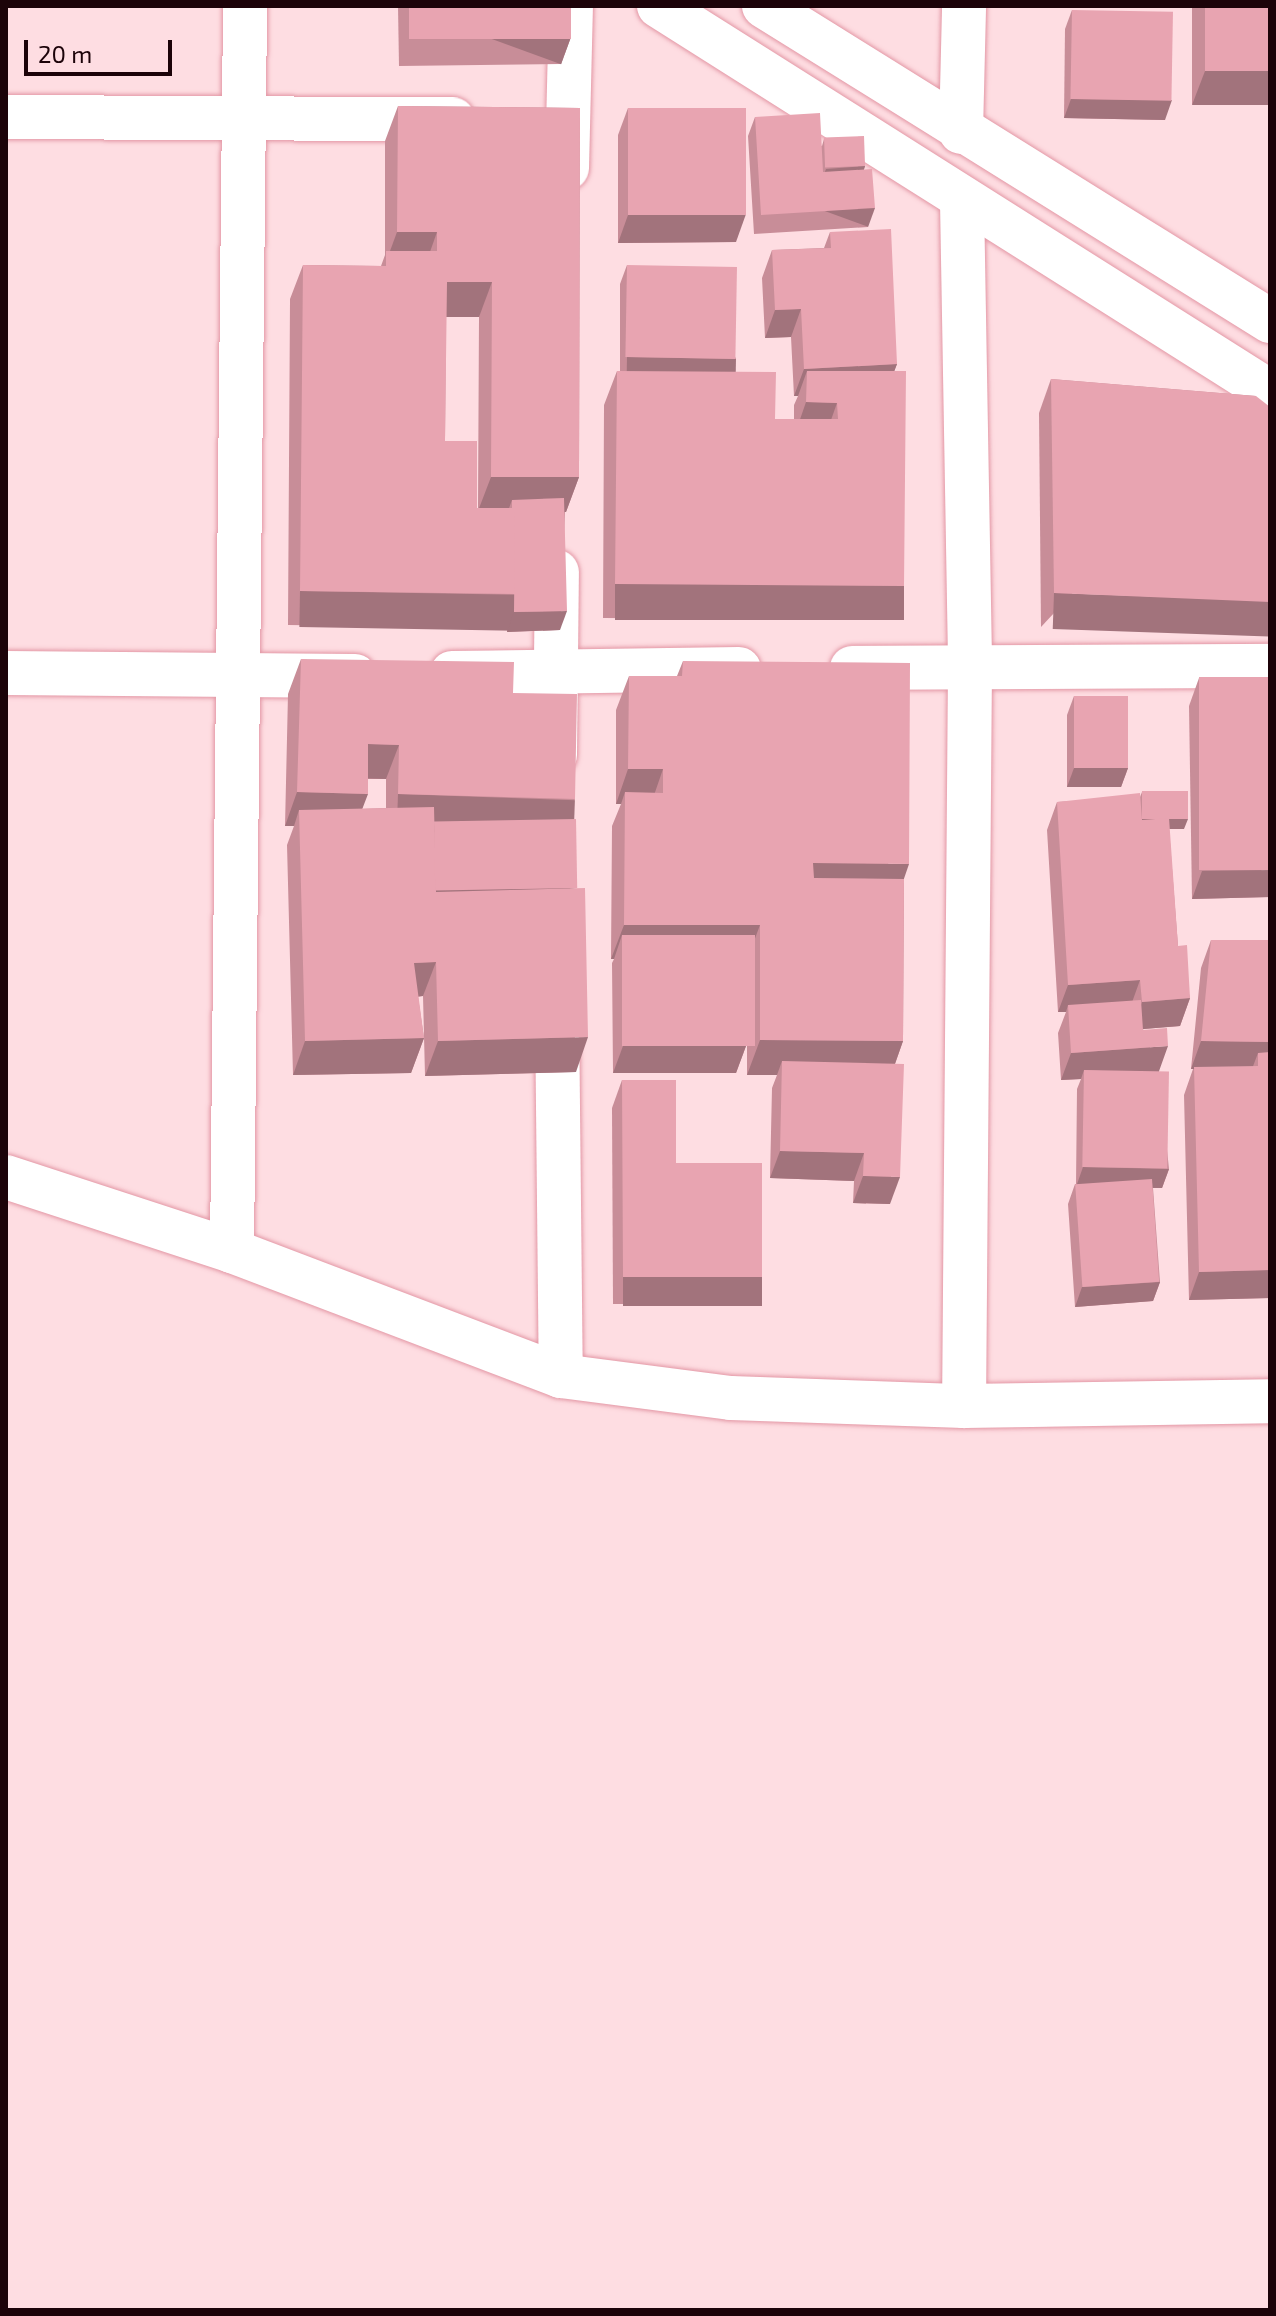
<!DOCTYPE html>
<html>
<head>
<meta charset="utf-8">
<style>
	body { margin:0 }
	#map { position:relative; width:1276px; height:2316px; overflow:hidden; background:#fedde2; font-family:"Exo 2",sans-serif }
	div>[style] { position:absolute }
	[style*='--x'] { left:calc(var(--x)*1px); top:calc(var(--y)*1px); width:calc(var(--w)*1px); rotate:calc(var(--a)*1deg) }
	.roads { filter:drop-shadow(0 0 2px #e397a5) drop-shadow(0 0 2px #e397a5) }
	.street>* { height:44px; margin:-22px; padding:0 22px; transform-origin:22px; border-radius:22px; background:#fff }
	.secondary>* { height:44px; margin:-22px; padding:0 22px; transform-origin:22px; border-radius:22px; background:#fff }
	.wall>* { inset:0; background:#c88d98 }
	.shaded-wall>* { inset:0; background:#a2737c; transform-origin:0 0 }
	.building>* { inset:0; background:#e8a4b1; transform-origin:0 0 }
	span { translate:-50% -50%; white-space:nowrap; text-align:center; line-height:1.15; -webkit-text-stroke:8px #fedde2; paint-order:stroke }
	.frame { position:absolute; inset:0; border:8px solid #1c0309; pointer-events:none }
	.scale { position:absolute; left:24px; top:40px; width:148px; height:36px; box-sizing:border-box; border:4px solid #1c0309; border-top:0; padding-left:10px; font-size:24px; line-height:28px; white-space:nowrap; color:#1c0309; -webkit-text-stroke:6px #fedde2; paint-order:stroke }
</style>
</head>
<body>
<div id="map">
	<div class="roads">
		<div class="street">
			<div style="--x:6;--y:117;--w:447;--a:0.3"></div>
			<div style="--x:961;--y:132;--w:126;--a:-88.6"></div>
			<div style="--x:567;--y:168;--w:162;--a:-88.6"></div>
			<div style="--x:962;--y:201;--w:465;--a:89"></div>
			<div style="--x:970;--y:666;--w:740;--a:90.46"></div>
			<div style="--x:852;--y:668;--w:418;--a:-0.3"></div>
			<div style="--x:6;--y:673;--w:349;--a:0.5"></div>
			<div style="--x:452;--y:673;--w:287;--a:-0.8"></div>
			<div style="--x:555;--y:755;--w:183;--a:-89.4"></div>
			<div style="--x:557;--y:1012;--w:364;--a:89.4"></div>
			<div style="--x:6;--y:1177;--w:238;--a:18.1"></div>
			<div style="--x:232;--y:1251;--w:352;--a:20.8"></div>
			<div style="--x:561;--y:1376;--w:171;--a:7.4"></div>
			<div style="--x:731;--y:1398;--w:233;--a:2"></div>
			<div style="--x:964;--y:1406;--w:306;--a:-0.9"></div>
			<div style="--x:232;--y:1251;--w:1245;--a:-89.4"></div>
		</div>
		<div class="secondary">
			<div style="--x:659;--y:6;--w:723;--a:32.28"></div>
			<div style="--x:764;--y:6;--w:596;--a:31.9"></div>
		</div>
	</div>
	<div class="wall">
		<div style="clip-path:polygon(398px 6px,571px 6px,571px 37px,561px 64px,399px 66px)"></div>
		<div style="clip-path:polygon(1192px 6px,1270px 6px,1192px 105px)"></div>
		<div style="clip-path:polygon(1072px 10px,1165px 120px,1064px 118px,1065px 29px)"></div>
		<div style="clip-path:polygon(evenodd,398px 106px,580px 108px,579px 477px,566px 512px,565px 512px,560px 630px,507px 632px,507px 615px,502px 628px,288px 625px,290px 299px,303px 265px,381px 266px,385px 255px,385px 141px,398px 106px,446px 317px,479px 317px,478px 508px,477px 508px,445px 441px,446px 317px)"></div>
		<div style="clip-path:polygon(628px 108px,736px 242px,618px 243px,618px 135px)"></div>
		<div style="clip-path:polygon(755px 117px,822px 146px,824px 139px,865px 166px,864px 169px,868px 227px,754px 234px,748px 136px)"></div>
		<div style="clip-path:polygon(830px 232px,897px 364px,894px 371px,892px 620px,603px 618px,604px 405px,617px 371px,620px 371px,620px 284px,627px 265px,736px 358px,731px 372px,775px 419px,794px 419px,794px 405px,798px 396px,794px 396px,791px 337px,765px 338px,762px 278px,772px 250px,824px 248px)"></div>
		<div style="clip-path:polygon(1051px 379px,1256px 396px,1041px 627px,1039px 413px)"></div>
		<div style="clip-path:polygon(evenodd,301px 659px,513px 693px,575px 799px,568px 819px,576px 1072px,425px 1076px,423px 996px,418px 997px,424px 1038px,411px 1073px,293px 1075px,287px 845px,294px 826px,285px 826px,288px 694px,301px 659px,368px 779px,386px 779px,386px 808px,362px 809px,368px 779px)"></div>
		<div style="clip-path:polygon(683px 661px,904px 879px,903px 1041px,895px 1064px,890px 1204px,853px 1203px,854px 1181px,770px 1178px,772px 1088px,777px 1075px,747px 1075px,747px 1036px,746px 1046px,736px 1073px,613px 1073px,612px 963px,614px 959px,611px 959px,612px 826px,621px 804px,616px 804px,616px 710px,629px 676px,677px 676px)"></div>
		<div style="clip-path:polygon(1199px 678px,1270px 897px,1192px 899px,1189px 706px)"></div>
		<div style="clip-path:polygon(1074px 696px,1128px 768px,1121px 787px,1067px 787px,1067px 715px)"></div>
		<div style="clip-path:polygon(1142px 792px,1184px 829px,1169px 829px,1178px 946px,1190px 998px,1180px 1026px,1143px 1029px,1159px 1071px,1169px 1169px,1162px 1188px,1153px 1188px,1160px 1282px,1153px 1301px,1075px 1307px,1068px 1204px,1075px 1184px,1076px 1184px,1077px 1089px,1081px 1079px,1061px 1080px,1058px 1033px,1066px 1012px,1058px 1012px,1047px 830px,1057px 802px,1140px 797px)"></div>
		<div style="clip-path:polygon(1211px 940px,1270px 940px,1270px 1298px,1189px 1300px,1184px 1095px,1193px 1069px,1191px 1069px,1201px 968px)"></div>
		<div style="clip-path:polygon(622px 1080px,676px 1163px,752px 1304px,613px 1304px,612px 1108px)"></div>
	</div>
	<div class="shaded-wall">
		<div style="left:571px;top:37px;width:29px;height:162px;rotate:110deg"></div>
		<div style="clip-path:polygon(1270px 70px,1270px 105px,1192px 105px,1205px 71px)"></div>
		<div style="clip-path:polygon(1071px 99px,1172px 100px,1165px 120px,1064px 118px)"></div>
		<div style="clip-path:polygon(865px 166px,862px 176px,822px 179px,826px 169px)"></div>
		<div style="left:875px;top:208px;width:20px;height:114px;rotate:110deg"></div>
		<div style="clip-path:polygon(746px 214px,736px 242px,618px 243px,628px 215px)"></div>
		<div style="clip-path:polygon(397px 232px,437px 232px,425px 266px,386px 262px)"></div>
		<div style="clip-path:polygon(447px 282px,492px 282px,479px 317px,434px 317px)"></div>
		<div style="clip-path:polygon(801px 309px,791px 337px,765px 338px,775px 310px)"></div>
		<div style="left:627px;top:357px;width:109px;height:21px;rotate:1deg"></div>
		<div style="clip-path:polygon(897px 364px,887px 391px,807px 371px,798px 396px,794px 396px,804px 369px)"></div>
		<div style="clip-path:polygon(806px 402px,837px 403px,825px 437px,794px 437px)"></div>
		<div style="clip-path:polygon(491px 477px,579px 477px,566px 512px,512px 511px,512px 500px,508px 511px,478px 511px)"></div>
		<div style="left:615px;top:584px;width:289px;height:36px"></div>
		<div style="left:300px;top:591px;width:215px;height:36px;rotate:1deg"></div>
		<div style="left:1054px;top:593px;width:216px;height:36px;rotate:2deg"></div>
		<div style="clip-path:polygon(567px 611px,560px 630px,507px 632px,514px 612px)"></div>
		<div style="clip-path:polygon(368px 744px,399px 745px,386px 779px,356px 778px)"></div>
		<div style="clip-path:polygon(1074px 768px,1128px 768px,1121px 787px,1067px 787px)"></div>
		<div style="clip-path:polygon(628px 769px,663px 769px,651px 804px,625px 792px,621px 804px,616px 804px)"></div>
		<div style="clip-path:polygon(297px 792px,368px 794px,355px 828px,299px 810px,294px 826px,285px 826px)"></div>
		<div style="left:398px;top:794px;width:177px;height:37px;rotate:2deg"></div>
		<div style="clip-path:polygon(1142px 819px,1188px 819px,1184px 829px,1138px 829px)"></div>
		<div style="clip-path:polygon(813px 863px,909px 864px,897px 899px,801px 898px)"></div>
		<div style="clip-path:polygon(1270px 870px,1270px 897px,1192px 899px,1202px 871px)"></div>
		<div style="clip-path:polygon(577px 888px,424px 908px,431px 889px)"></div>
		<div style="clip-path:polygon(624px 925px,760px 925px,747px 960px,622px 935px,614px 959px,611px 959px)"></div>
		<div style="clip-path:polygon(436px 962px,423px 996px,401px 997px,414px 963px)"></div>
		<div style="clip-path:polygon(1140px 980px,1130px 1008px,1068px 1005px,1066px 1012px,1058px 1012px,1068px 985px)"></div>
		<div style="clip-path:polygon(1190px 998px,1180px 1026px,1132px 1030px,1142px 1002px)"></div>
		<div style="clip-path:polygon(588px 1037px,576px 1072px,425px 1076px,438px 1041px)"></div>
		<div style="clip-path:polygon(424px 1038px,411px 1073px,293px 1075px,305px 1041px)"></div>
		<div style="clip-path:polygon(760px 1040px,903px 1041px,891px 1075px,782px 1061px,777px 1075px,747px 1075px)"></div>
		<div style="clip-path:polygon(1201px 1041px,1270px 1042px,1270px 1069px,1258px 1053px,1252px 1069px,1191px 1069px)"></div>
		<div style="clip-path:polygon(623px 1046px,746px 1046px,736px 1073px,613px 1073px)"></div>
		<div style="clip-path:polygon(1168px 1046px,1158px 1074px,1084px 1070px,1081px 1079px,1061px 1080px,1071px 1053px)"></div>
		<div style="clip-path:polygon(780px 1151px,864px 1153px,854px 1181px,770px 1178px)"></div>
		<div style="clip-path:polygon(1083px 1167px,1169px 1169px,1162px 1188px,1076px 1187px)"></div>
		<div style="clip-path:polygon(863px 1176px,900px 1177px,890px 1204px,853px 1203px)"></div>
		<div style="clip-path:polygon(1270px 1270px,1270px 1298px,1189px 1300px,1199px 1272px)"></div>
		<div style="left:623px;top:1277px;width:139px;height:29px"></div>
		<div style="clip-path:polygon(1160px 1282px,1153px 1301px,1075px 1307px,1082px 1287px)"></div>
	</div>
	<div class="building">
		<div style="left:409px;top:6px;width:162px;height:33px"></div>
		<div style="left:1205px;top:6px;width:65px;height:65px"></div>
		<div style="left:1072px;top:10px;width:101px;height:89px;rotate:1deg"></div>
		<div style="clip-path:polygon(398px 106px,580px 108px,579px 477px,491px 477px,492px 282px,447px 282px,445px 441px,477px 441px,477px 508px,515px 508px,515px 594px,300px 591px,303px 265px,386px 266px,386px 251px,437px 251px,437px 232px,397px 232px)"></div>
		<div style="left:628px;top:108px;width:118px;height:107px"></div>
		<div style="clip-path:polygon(820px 113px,823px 172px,872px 169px,875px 208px,761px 215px,755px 117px)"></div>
		<div style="left:864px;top:136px;width:30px;height:40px;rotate:88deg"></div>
		<div style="clip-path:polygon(891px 229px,897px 364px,804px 369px,801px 309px,775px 310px,772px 250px,831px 248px,830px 232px)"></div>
		<div style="left:627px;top:265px;width:110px;height:92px;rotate:1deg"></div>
		<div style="clip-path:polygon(617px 371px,776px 372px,775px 419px,838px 419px,837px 403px,806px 402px,807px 371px,906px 371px,904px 586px,615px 584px)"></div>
		<div style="clip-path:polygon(1051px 379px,1256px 396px,1270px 407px,1270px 602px,1054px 593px)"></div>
		<div style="clip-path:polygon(564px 498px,567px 611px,514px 612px,515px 508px,512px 508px,512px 500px)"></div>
		<div style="clip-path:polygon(301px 659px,514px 662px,513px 693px,577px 694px,575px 799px,398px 794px,399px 745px,368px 744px,368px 794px,297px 792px)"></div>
		<div style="clip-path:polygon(683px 661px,910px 663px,909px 864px,813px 863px,814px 878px,904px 879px,903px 1041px,760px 1040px,760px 925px,624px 925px,625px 792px,663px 793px,663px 769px,628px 769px,629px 676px,682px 676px)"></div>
		<div style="left:1270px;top:677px;width:193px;height:71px;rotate:90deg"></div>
		<div style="left:1074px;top:696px;width:54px;height:72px"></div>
		<div style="left:1188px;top:791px;width:28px;height:46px;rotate:90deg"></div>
		<div style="clip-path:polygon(1140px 793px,1142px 820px,1169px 818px,1178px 946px,1187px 945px,1190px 998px,1142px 1002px,1140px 980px,1068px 985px,1057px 802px)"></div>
		<div style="clip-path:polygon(434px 807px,436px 892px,585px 888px,588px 1037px,438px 1041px,436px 962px,414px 963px,424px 1038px,305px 1041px,299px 810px)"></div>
		<div style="left:576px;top:819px;width:69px;height:142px;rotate:89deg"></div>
		<div style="left:622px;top:935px;width:133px;height:111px"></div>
		<div style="clip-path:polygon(1211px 940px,1270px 940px,1270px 1042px,1201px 1041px)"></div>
		<div style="clip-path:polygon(1141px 1000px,1143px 1030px,1167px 1028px,1168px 1046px,1071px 1053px,1068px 1005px)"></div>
		<div style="clip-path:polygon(1270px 1052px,1270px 1270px,1199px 1272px,1194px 1067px,1258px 1066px,1258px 1053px)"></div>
		<div style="clip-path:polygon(782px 1061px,904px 1064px,900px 1177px,863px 1176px,864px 1153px,780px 1151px)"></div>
		<div style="left:1084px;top:1070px;width:85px;height:97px;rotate:1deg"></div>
		<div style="clip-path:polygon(622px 1080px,676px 1080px,676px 1163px,762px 1163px,762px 1277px,623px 1277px)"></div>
		<div style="left:1152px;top:1179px;width:103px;height:77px;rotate:86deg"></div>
	</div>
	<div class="frame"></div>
	<div class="scale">20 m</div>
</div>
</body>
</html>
